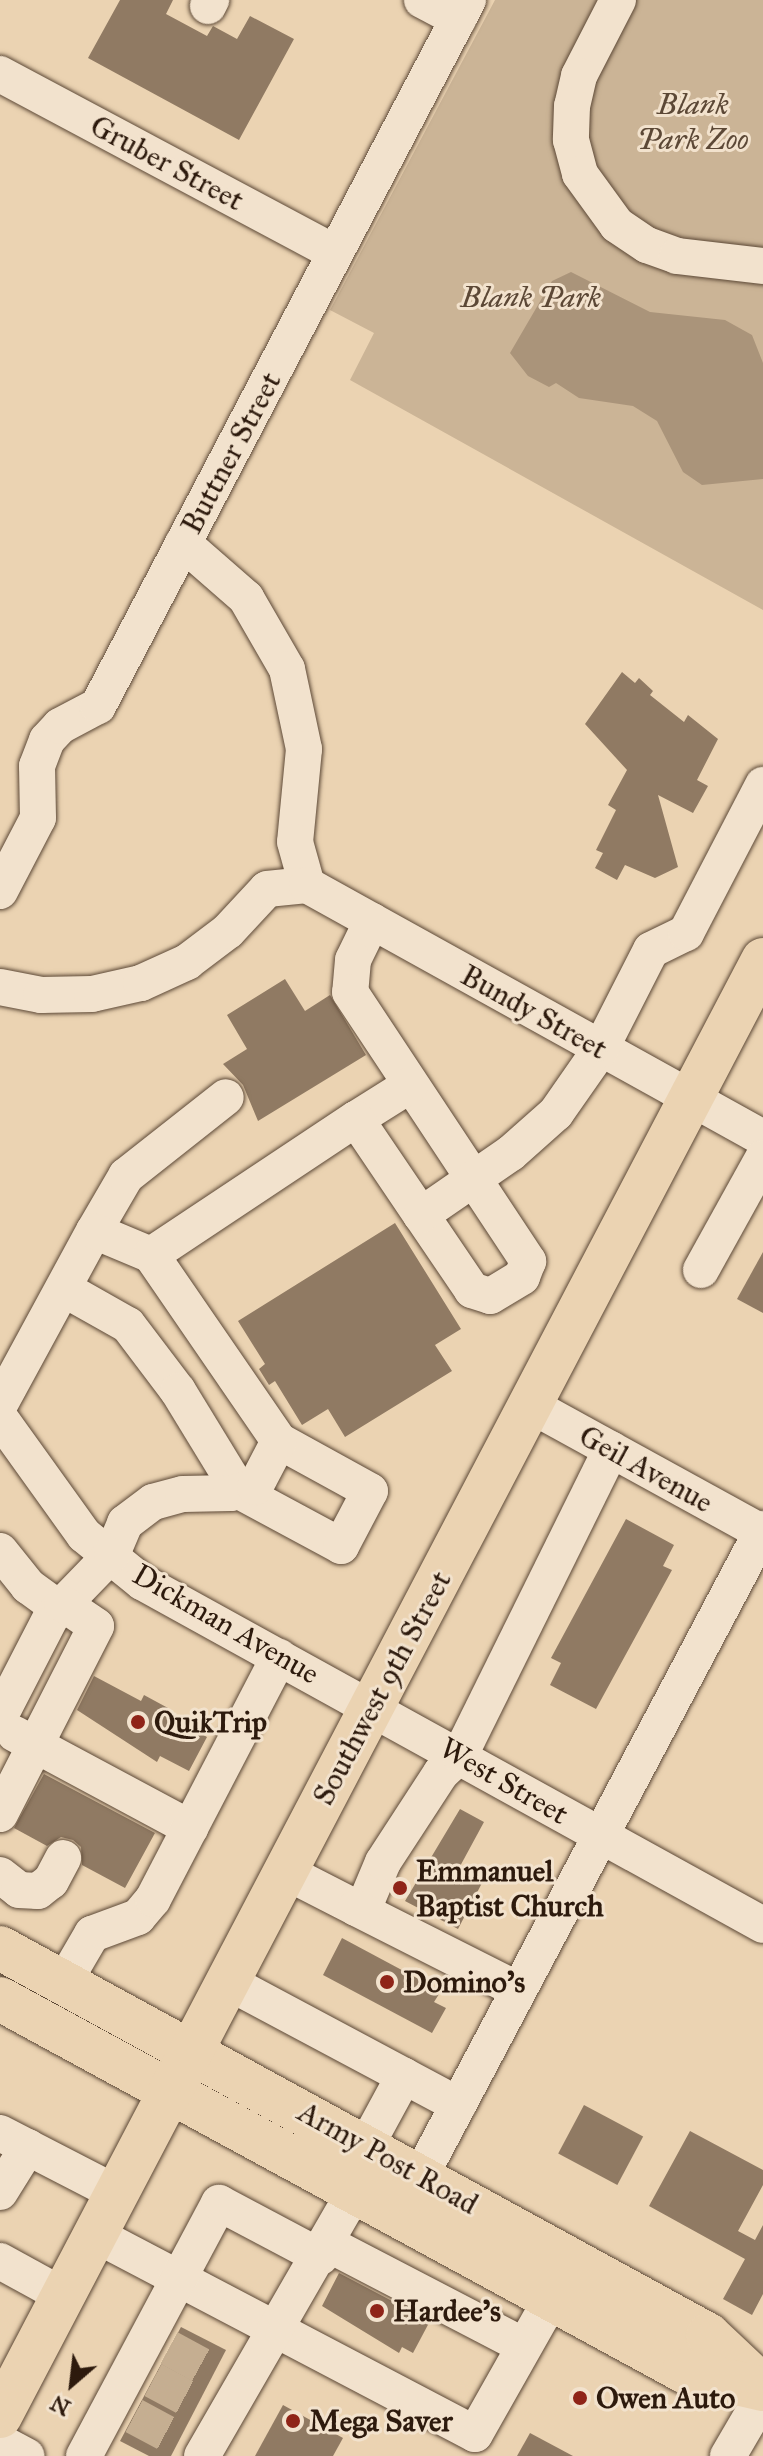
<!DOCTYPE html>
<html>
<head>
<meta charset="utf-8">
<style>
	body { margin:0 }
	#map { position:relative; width:763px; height:2456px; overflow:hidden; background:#ebd3b2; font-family:"IM FELL Great Primer",serif }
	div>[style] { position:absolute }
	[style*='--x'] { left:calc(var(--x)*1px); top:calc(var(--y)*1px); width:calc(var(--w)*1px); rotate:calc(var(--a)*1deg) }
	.green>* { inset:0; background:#cbb496 }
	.water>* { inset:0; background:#aa947a }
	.building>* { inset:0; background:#907a63; transform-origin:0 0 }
	.minor-tunnel>* { height:36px; margin-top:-18px; transform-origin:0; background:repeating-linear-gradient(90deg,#c5ae91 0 36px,transparent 0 54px) }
	.roads { filter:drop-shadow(0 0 2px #5c4836) drop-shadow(0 0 2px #5c4836) }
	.minor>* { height:36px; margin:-18px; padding:0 18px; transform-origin:18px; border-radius:18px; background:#f2e2cd }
	.major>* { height:44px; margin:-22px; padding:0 22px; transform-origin:22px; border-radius:22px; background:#ebd3b2 }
	.dots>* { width:22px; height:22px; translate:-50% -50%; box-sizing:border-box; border:4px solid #f2e2cd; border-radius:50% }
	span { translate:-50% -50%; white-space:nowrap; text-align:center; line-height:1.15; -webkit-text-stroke:6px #f2e2cd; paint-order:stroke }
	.park-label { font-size:30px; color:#5c4836; font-style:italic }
	.street-label { font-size:30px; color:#2d1a0d }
	.poi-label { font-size:30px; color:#2d1a0d; font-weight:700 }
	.left { translate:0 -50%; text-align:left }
	.north { position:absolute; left:32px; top:2344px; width:80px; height:80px; -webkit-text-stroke:6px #f2e2cd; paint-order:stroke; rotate:208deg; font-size:22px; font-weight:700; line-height:32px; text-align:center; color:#2d1a0d }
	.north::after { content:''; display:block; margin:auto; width:28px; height:36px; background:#2d1a0d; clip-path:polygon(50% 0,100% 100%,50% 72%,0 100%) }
</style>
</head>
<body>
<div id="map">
	<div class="green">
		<div style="clip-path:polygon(495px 0,763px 0,763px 610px,350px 380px,374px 333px,330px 310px)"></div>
	</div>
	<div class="water">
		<div style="clip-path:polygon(571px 272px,650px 312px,725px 320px,752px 335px,763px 363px,763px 479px,702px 485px,683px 472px,657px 421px,633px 406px,579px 398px,556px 383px,549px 387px,528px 376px,510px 353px,552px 281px)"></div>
	</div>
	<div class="building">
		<div style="clip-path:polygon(120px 0,173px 0,166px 14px,207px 36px,213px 26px,237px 39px,250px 16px,294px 39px,239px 140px,88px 58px)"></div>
		<div style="clip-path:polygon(622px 672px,635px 683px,639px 678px,653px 691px,650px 695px,684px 722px,688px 715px,718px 739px,697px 780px,708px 786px,693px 813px,658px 795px,678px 867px,655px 878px,625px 865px,617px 880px,595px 868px,603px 853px,596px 850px,616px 810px,608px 805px,627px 770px,585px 724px)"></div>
		<div style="clip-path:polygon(285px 979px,305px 1011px,330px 995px,366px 1055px,258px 1121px,243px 1085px,223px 1064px,247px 1049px,227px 1015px)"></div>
		<div style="clip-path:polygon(395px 1223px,461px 1329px,435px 1345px,452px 1371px,345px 1437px,328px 1409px,302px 1425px,275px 1381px,269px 1385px,259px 1369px,265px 1364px,238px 1321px)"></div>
		<div style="clip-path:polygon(763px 1252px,763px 1313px,737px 1299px)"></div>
		<div style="clip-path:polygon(626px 1519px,674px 1545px,663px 1566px,672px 1570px,596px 1709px,550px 1685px,561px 1663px,551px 1658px)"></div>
		<div style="clip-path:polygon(94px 1676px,141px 1701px,144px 1695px,168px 1708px,165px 1714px,207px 1737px,189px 1771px,160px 1756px,157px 1762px,77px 1710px)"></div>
		<div style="clip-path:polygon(44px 1774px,155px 1833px,125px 1888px,82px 1865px,81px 1847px,73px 1840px,61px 1837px,47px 1846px,14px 1828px)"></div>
		<div style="clip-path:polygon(460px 1809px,484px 1822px,458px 1870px,482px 1883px,458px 1929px,405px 1901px)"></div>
		<div style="clip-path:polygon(342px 1938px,441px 1991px,434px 2002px,446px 2008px,432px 2033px,323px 1975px)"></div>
		<div style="left:584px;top:2105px;width:67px;height:55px;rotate:28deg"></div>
		<div style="clip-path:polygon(690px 2131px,763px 2170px,763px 2185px,738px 2231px,755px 2240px,763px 2225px,763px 2294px,752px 2315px,723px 2299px,745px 2259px,649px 2206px)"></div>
		<div style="clip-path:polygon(339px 2273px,430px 2321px,413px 2353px,402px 2347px,399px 2353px,322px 2306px)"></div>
		<div style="clip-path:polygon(181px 2327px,226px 2350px,171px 2456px,149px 2456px,120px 2441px)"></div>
		<div style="clip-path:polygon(283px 2405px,343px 2438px,333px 2456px,255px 2456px)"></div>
		<div style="clip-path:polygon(530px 2433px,573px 2456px,517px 2456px)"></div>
	</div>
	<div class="minor-tunnel">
		<div style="--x:169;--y:2348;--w:52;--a:28.5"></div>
		<div style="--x:153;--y:2380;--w:51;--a:28.1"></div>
		<div style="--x:134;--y:2416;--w:51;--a:28.1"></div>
	</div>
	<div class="roads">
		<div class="minor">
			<div style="--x:422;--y:0;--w:41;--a:27.8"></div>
			<div style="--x:618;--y:0;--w:85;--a:117.2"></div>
			<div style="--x:579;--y:76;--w:31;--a:103"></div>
			<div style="--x:572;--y:106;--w:34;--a:92"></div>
			<div style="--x:571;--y:140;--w:35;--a:75"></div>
			<div style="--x:580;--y:174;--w:63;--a:54"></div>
			<div style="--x:617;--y:225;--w:36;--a:34"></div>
			<div style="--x:647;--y:245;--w:32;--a:20"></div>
			<div style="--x:677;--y:256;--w:87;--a:6.6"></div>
			<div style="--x:208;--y:6;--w:7;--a:-63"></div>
			<div style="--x:0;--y:74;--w:380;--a:28.1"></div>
			<div style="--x:183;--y:543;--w:84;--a:41.1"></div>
			<div style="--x:246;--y:598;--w:82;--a:60"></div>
			<div style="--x:287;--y:669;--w:82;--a:78"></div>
			<div style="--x:304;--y:749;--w:93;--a:95.5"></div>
			<div style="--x:295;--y:842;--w:45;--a:74.4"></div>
			<div style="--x:0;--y:891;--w:82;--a:-62.5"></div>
			<div style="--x:38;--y:818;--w:52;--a:-91.1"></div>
			<div style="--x:37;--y:766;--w:28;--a:-69"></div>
			<div style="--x:47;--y:740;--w:19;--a:-47"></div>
			<div style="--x:60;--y:726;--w:43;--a:-27.8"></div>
			<div style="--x:98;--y:706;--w:797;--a:-62.34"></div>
			<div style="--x:372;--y:921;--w:43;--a:116"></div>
			<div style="--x:353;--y:960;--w:32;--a:95"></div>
			<div style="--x:350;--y:992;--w:323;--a:56.5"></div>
			<div style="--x:528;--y:1261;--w:17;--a:111"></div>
			<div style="--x:522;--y:1277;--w:37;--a:149"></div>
			<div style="--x:490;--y:1296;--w:19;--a:-162"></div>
			<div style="--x:472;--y:1290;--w:91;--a:-124.2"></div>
			<div style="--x:0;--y:987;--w:42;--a:11"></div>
			<div style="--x:41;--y:995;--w:51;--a:-1.1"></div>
			<div style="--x:92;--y:994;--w:50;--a:-12.7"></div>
			<div style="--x:141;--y:983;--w:51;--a:-24.5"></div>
			<div style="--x:187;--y:962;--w:51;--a:-37.1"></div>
			<div style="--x:228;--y:931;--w:57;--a:-47.1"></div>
			<div style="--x:267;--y:889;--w:40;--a:-5.7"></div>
			<div style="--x:307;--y:885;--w:521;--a:29.02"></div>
			<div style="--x:356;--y:1119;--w:64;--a:-32.2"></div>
			<div style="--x:94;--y:1231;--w:64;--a:-59.8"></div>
			<div style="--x:126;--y:1176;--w:127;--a:-38.3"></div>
			<div style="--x:701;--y:1270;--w:128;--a:-61"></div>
			<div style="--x:64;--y:1289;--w:73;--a:29.4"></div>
			<div style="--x:128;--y:1325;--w:83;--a:52.9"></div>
			<div style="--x:178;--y:1391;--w:117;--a:58.6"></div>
			<div style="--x:239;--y:1491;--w:116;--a:28.3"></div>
			<div style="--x:341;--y:1546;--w:62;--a:-62.2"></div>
			<div style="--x:370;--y:1491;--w:104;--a:-151.2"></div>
			<div style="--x:0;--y:1404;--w:197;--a:-61.5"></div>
			<div style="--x:94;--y:1231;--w:62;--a:22.8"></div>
			<div style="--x:530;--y:1405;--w:266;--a:28.8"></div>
			<div style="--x:0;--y:1418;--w:144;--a:54.3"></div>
			<div style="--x:84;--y:1535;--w:75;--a:39"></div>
			<div style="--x:142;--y:1582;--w:709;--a:28.91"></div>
			<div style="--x:0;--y:1551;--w:45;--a:51.3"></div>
			<div style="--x:28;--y:1586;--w:37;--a:36"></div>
			<div style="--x:0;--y:1716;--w:111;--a:-62.7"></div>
			<div style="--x:51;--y:1617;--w:88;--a:-45.9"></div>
			<div style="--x:112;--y:1554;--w:34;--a:-67"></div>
			<div style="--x:125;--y:1523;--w:35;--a:-37"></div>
			<div style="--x:153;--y:1502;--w:31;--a:-15"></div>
			<div style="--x:183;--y:1494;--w:48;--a:-1.2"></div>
			<div style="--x:231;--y:1493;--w:25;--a:-14"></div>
			<div style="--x:255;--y:1487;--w:52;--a:-62.4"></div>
			<div style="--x:279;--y:1441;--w:226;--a:-124.5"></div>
			<div style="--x:151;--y:1255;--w:246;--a:-33.6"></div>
			<div style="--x:356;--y:1119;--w:116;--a:55.9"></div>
			<div style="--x:421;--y:1215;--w:109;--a:-34.6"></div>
			<div style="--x:511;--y:1153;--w:60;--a:-41.6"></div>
			<div style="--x:556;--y:1113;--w:77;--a:-55.1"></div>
			<div style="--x:600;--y:1050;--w:112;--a:-63"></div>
			<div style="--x:651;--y:950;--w:39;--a:-26"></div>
			<div style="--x:686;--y:933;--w:167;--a:-62.5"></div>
			<div style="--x:15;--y:1734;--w:199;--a:28.2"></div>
			<div style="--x:0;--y:1814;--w:211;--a:-62.9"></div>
			<div style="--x:96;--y:1626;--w:41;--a:-145.9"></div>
			<div style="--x:286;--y:1872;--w:79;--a:27.2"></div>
			<div style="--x:356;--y:1908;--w:14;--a:-36"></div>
			<div style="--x:367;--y:1900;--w:41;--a:-67.2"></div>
			<div style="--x:383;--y:1862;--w:106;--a:-56.9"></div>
			<div style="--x:441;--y:1773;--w:26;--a:-43"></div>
			<div style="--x:460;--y:1755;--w:341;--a:-63.7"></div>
			<div style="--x:0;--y:1875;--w:24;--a:38"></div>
			<div style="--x:19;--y:1890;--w:19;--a:3"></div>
			<div style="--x:38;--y:1891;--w:16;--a:-38"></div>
			<div style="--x:51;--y:1881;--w:26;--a:-62"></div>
			<div style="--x:356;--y:1908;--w:182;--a:26.8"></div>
			<div style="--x:64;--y:1982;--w:56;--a:-59.7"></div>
			<div style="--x:92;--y:1934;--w:49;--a:-20.3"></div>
			<div style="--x:138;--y:1917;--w:23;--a:-50"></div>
			<div style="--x:153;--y:1899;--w:273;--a:-62.5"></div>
			<div style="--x:228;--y:1982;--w:261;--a:28.1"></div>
			<div style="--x:0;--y:2133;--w:133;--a:27.3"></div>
			<div style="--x:366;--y:2146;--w:80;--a:-61.5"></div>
			<div style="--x:421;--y:2175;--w:731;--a:-62.1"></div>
			<div style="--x:0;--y:2192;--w:53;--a:-58.1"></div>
			<div style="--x:96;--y:2235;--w:428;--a:27.7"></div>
			<div style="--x:475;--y:2434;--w:156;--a:-60.5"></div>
			<div style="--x:328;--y:2244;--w:221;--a:27.5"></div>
			<div style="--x:0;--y:2261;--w:73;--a:28.7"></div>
			<div style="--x:0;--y:2442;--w:30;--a:28"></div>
			<div style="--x:84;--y:2456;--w:287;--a:-61.9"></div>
			<div style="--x:219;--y:2203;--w:115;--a:27.9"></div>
			<div style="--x:202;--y:2456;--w:306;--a:-60"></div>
			<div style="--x:728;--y:2456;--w:69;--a:-59.7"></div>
		</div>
		<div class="major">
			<div style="--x:0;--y:1948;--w:807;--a:28.66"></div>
			<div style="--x:708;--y:2335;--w:76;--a:43.4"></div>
			<div style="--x:0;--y:1999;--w:779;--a:28.54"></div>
			<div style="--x:684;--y:2371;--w:81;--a:12.8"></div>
			<div style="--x:0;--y:2416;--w:1644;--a:-62.34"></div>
		</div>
	</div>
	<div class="dots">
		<div style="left:138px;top:1722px;background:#8f2418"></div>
		<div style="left:400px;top:1888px;background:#8f2418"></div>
		<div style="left:387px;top:1982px;background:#8f2418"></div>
		<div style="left:377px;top:2311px;background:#8f2418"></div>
		<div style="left:580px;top:2398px;background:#8f2418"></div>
		<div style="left:293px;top:2421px;background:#8f2418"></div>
	</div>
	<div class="park-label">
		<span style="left:693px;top:121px">Blank<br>Park Zoo</span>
		<span style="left:531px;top:297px">Blank Park</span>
	</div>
	<div class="street-label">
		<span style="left:167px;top:163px;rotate:28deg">Gruber Street</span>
		<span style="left:231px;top:453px;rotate:-62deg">Buttner Street</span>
		<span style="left:534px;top:1012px;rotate:29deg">Bundy Street</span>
		<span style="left:646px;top:1469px;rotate:29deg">Geil Avenue</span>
		<span style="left:226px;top:1624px;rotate:30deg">Dickman Avenue</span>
		<span style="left:382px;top:1688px;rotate:-62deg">Southwest 9th Street</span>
		<span style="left:504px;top:1781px;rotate:30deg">West Street</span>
		<span style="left:388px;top:2158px;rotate:29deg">Army Post Road</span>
	</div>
	<div class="poi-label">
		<span class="left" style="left:154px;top:1722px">QuikTrip</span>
		<span class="left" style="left:416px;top:1888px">Emmanuel<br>Baptist Church</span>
		<span class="left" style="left:403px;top:1982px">Domino's</span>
		<span class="left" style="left:393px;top:2311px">Hardee's</span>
		<span class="left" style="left:596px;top:2398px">Owen Auto</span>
		<span class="left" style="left:309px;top:2421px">Mega Saver</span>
	</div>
	<div class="north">N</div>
</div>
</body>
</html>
